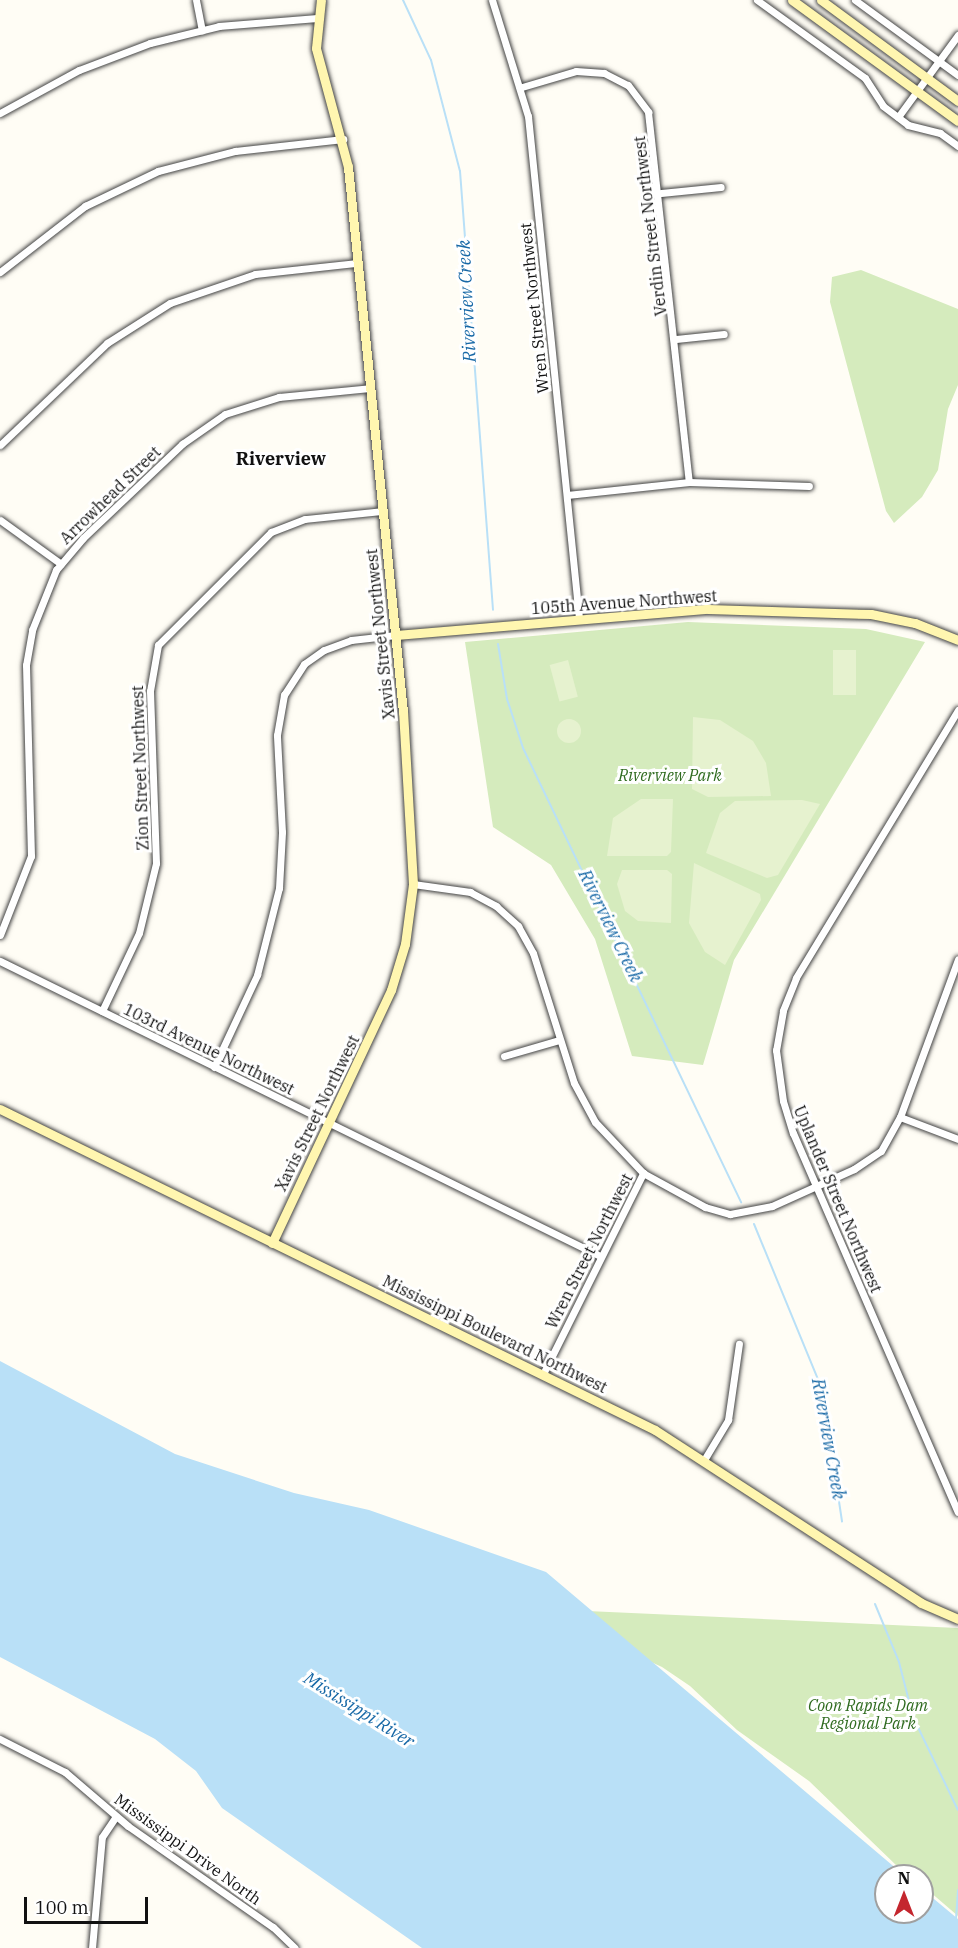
<!DOCTYPE html>
<html>
<head>
<meta charset="utf-8">
<style>
	body { margin:0 }
	#map { position:relative; width:958px; height:1948px; overflow:hidden; background:#fffdf5; font-family:"IBM Plex Serif",serif }
	div>[style] { position:absolute }
	[style*='--x'] { left:calc(var(--x)*1px); top:calc(var(--y)*1px); width:calc(var(--w)*1px); rotate:calc(var(--a)*1deg) }
	.green>* { inset:0; background:#d5ebbd }
	.pitch>* { inset:0; background:#e6f2cf; transform-origin:0 0 }
	.round { border-radius:50% }
	.water>* { inset:0; background:#b9e0f7 }
	.stream>* { height:2px; margin:-1px; padding:0 1px; transform-origin:1px; border-radius:1px; background:#b9e0f7 }
	.roads { filter:drop-shadow(0 0 2px #444) drop-shadow(0 0 2px #444) }
	.street>* { height:7px; margin:-3.5px; padding:0 3.5px; transform-origin:3.5px; border-radius:3.5px; background:#fff }
	.secondary>* { height:9px; margin:-4.5px; padding:0 4.5px; transform-origin:4.5px; border-radius:4.5px; background:#fff6b0 }
	span { translate:-50% -50%; white-space:nowrap; text-align:center; line-height:1.15; -webkit-text-stroke:6px #fff; paint-order:stroke }
	.street-label { font-size:16px; color:#111 }
	.park-label { font-size:16px; color:#2f6b1f; font-style:italic }
	.water-label { font-size:18px; color:#1768a6; font-style:italic }
	.neighbourhood-label { font-size:18px; color:#111; font-weight:700 }
	.north { position:absolute; left:874px; top:1864px; width:60px; height:60px; box-sizing:border-box; background:#fff; border:2px solid #a0a0a0; border-radius:50%; rotate:0deg; font-size:16px; font-weight:700; line-height:24px; text-align:center; color:#111 }
	.north::after { content:''; display:block; margin:auto; width:21px; height:27px; background:#c4262e; clip-path:polygon(50% 0,100% 100%,50% 72%,0 100%) }
	.scale { position:absolute; left:24px; top:1897px; width:124px; height:27px; box-sizing:border-box; border:3px solid #111; border-top:0; padding-left:8px; font-size:18px; line-height:21px; white-space:nowrap; color:#111; -webkit-text-stroke:4px #fff; paint-order:stroke }
</style>
</head>
<body>
<div id="map">
	<div class="green">
		<div style="clip-path:polygon(861px 270px,958px 309px,958px 385px,948px 409px,938px 470px,922px 497px,894px 523px,886px 511px,830px 302px,832px 277px)"></div>
		<div style="clip-path:polygon(688px 622px,866px 629px,925px 642px,734px 960px,703px 1065px,632px 1056px,595px 939px,551px 865px,493px 827px,465px 642px)"></div>
		<div style="clip-path:polygon(565px 1610px,958px 1628px,958px 1916px,922px 1885px,922px 1876px,910px 1876px,897px 1866px,809px 1781px,737px 1730px,690px 1686px,662px 1667px,603px 1640px)"></div>
	</div>
	<div class="pitch">
		<div style="left:833px;top:650px;width:23px;height:45px"></div>
		<div style="left:568px;top:660px;width:38px;height:19px;rotate:75deg"></div>
		<div style="clip-path:polygon(693px 717px,720px 720px,753px 741px,766px 763px,771px 796px,708px 797px,692px 789px)"></div>
		<div class="round" style="left:557px;top:719px;width:24px;height:24px"></div>
		<div style="clip-path:polygon(641px 799px,673px 799px,671px 852px,667px 856px,607px 856px,613px 818px)"></div>
		<div style="clip-path:polygon(802px 800px,820px 804px,778px 875px,767px 878px,706px 853px,720px 813px,735px 801px)"></div>
		<div style="clip-path:polygon(694px 863px,760px 894px,761px 900px,725px 965px,705px 952px,689px 923px)"></div>
		<div style="clip-path:polygon(622px 870px,667px 870px,672px 874px,671px 923px,638px 921px,625px 911px,617px 884px)"></div>
	</div>
	<div class="water">
		<div style="clip-path:polygon(0 1361px,175px 1454px,294px 1493px,369px 1510px,546px 1572px,905px 1876px,886px 1876px,886px 1912px,922px 1912px,922px 1889px,958px 1919px,958px 1948px,422px 1948px,222px 1808px,196px 1771px,155px 1739px,0 1657px)"></div>
	</div>
	<div class="stream">
		<div style="--x:403;--y:0;--w:66;--a:65"></div>
		<div style="--x:431;--y:60;--w:115;--a:75.4"></div>
		<div style="--x:460;--y:171;--w:440;--a:85.7"></div>
		<div style="--x:498;--y:644;--w:56;--a:80.7"></div>
		<div style="--x:507;--y:699;--w:52;--a:71.9"></div>
		<div style="--x:523;--y:748;--w:504;--a:64.35"></div>
		<div style="--x:754;--y:1224;--w:178;--a:67.6"></div>
		<div style="--x:822;--y:1389;--w:134;--a:81.4"></div>
		<div style="--x:875;--y:1604;--w:63;--a:67.5"></div>
		<div style="--x:899;--y:1662;--w:57;--a:75.7"></div>
		<div style="--x:913;--y:1717;--w:103;--a:64.2"></div>
		<div style="--x:956;--y:1919;--w:29;--a:-86"></div>
	</div>
	<div class="roads">
		<div class="street">
			<div style="--x:196;--y:0;--w:31;--a:79"></div>
			<div style="--x:492;--y:0;--w:121;--a:72.8"></div>
			<div style="--x:528;--y:116;--w:505;--a:84.2"></div>
			<div style="--x:757;--y:0;--w:133;--a:35.8"></div>
			<div style="--x:865;--y:78;--w:33;--a:57"></div>
			<div style="--x:883;--y:106;--w:31;--a:37"></div>
			<div style="--x:908;--y:125;--w:33;--a:14"></div>
			<div style="--x:940;--y:133;--w:22;--a:36"></div>
			<div style="--x:855;--y:0;--w:127;--a:36.1"></div>
			<div style="--x:522;--y:87;--w:56;--a:-16.5"></div>
			<div style="--x:576;--y:71;--w:28;--a:4"></div>
			<div style="--x:604;--y:73;--w:27;--a:27"></div>
			<div style="--x:628;--y:85;--w:34;--a:53"></div>
			<div style="--x:648;--y:112;--w:372;--a:83.7"></div>
			<div style="--x:0;--y:113;--w:90;--a:-28.6"></div>
			<div style="--x:79;--y:70;--w:76;--a:-20.8"></div>
			<div style="--x:150;--y:43;--w:71;--a:-13.8"></div>
			<div style="--x:219;--y:26;--w:98;--a:-4.7"></div>
			<div style="--x:898;--y:117;--w:102;--a:-53.8"></div>
			<div style="--x:661;--y:193;--w:60;--a:-5.7"></div>
			<div style="--x:0;--y:272;--w:108;--a:-37.8"></div>
			<div style="--x:85;--y:206;--w:81;--a:-25.6"></div>
			<div style="--x:158;--y:171;--w:80;--a:-14.6"></div>
			<div style="--x:235;--y:151;--w:109;--a:-6.3"></div>
			<div style="--x:676;--y:339;--w:48;--a:-5.9"></div>
			<div style="--x:0;--y:445;--w:148;--a:-43.6"></div>
			<div style="--x:107;--y:343;--w:75;--a:-32.4"></div>
			<div style="--x:170;--y:303;--w:90;--a:-18.8"></div>
			<div style="--x:255;--y:274;--w:103;--a:-6.2"></div>
			<div style="--x:567;--y:495;--w:123;--a:-6.1"></div>
			<div style="--x:689;--y:482;--w:120;--a:1.9"></div>
			<div style="--x:0;--y:520;--w:75;--a:35.8"></div>
			<div style="--x:958;--y:710;--w:313;--a:121.2"></div>
			<div style="--x:796;--y:978;--w:35;--a:112"></div>
			<div style="--x:783;--y:1011;--w:40;--a:100"></div>
			<div style="--x:776;--y:1050;--w:51;--a:82.2"></div>
			<div style="--x:783;--y:1101;--w:34;--a:73"></div>
			<div style="--x:793;--y:1133;--w:413;--a:66.5"></div>
			<div style="--x:413;--y:884;--w:58;--a:8"></div>
			<div style="--x:470;--y:892;--w:30;--a:28"></div>
			<div style="--x:496;--y:906;--w:30;--a:42"></div>
			<div style="--x:518;--y:926;--w:31;--a:61"></div>
			<div style="--x:533;--y:953;--w:136;--a:72.5"></div>
			<div style="--x:574;--y:1083;--w:44;--a:61.7"></div>
			<div style="--x:595;--y:1122;--w:70;--a:46.7"></div>
			<div style="--x:643;--y:1173;--w:71;--a:28.7"></div>
			<div style="--x:705;--y:1207;--w:26;--a:16"></div>
			<div style="--x:730;--y:1214;--w:43;--a:-10.8"></div>
			<div style="--x:772;--y:1206;--w:90;--a:-24.3"></div>
			<div style="--x:854;--y:1169;--w:32;--a:-34"></div>
			<div style="--x:881;--y:1151;--w:39;--a:-61"></div>
			<div style="--x:900;--y:1117;--w:168;--a:-69.8"></div>
			<div style="--x:0;--y:935;--w:85;--a:-68.6"></div>
			<div style="--x:31;--y:856;--w:191;--a:-91.5"></div>
			<div style="--x:26;--y:665;--w:36;--a:-80"></div>
			<div style="--x:32;--y:630;--w:65;--a:-68.2"></div>
			<div style="--x:56;--y:570;--w:42;--a:-49.8"></div>
			<div style="--x:83;--y:538;--w:137;--a:-43.5"></div>
			<div style="--x:182;--y:444;--w:52;--a:-34.9"></div>
			<div style="--x:225;--y:414;--w:57;--a:-17.5"></div>
			<div style="--x:279;--y:397;--w:91;--a:-5.6"></div>
			<div style="--x:0;--y:961;--w:669;--a:26.18"></div>
			<div style="--x:102;--y:1011;--w:86;--a:-64.6"></div>
			<div style="--x:139;--y:933;--w:72;--a:-76.3"></div>
			<div style="--x:156;--y:863;--w:172;--a:-92"></div>
			<div style="--x:150;--y:691;--w:47;--a:-80.1"></div>
			<div style="--x:158;--y:645;--w:160;--a:-45"></div>
			<div style="--x:271;--y:532;--w:36;--a:-21"></div>
			<div style="--x:305;--y:519;--w:78;--a:-5.9"></div>
			<div style="--x:504;--y:1056;--w:57;--a:-16.2"></div>
			<div style="--x:214;--y:1067;--w:102;--a:-64.9"></div>
			<div style="--x:257;--y:975;--w:90;--a:-75.8"></div>
			<div style="--x:279;--y:888;--w:56;--a:-86.9"></div>
			<div style="--x:282;--y:832;--w:97;--a:-93"></div>
			<div style="--x:277;--y:735;--w:41;--a:-80.1"></div>
			<div style="--x:284;--y:695;--w:37;--a:-57"></div>
			<div style="--x:304;--y:664;--w:24;--a:-35"></div>
			<div style="--x:324;--y:650;--w:29;--a:-20"></div>
			<div style="--x:351;--y:640;--w:45;--a:-6.3"></div>
			<div style="--x:900;--y:1117;--w:62;--a:20.8"></div>
			<div style="--x:543;--y:1374;--w:225;--a:-63.5"></div>
			<div style="--x:704;--y:1460;--w:47;--a:-59"></div>
			<div style="--x:728;--y:1420;--w:77;--a:-81.8"></div>
			<div style="--x:0;--y:1739;--w:73;--a:26.9"></div>
			<div style="--x:65;--y:1772;--w:83;--a:40.6"></div>
			<div style="--x:128;--y:1826;--w:177;--a:34.9"></div>
			<div style="--x:273;--y:1927;--w:30;--a:44"></div>
			<div style="--x:92;--y:1948;--w:111;--a:-84.9"></div>
			<div style="--x:102;--y:1837;--w:25;--a:-56"></div>
		</div>
		<div class="secondary">
			<div style="--x:792;--y:0;--w:205;--a:36.1"></div>
			<div style="--x:821;--y:0;--w:170;--a:36.4"></div>
			<div style="--x:396;--y:635;--w:313;--a:-4.8"></div>
			<div style="--x:708;--y:609;--w:163;--a:1.8"></div>
			<div style="--x:871;--y:614;--w:45;--a:11.6"></div>
			<div style="--x:915;--y:623;--w:46;--a:21.6"></div>
			<div style="--x:0;--y:1109;--w:729;--a:26.11"></div>
			<div style="--x:655;--y:1430;--w:317;--a:33"></div>
			<div style="--x:921;--y:1603;--w:40;--a:23.4"></div>
			<div style="--x:272;--y:1243;--w:280;--a:-64.8"></div>
			<div style="--x:391;--y:990;--w:48;--a:-73.1"></div>
			<div style="--x:405;--y:944;--w:61;--a:-82.4"></div>
			<div style="--x:413;--y:884;--w:172;--a:-93.3"></div>
			<div style="--x:403;--y:712;--w:548;--a:-95.76"></div>
			<div style="--x:348;--y:167;--w:123;--a:-105.1"></div>
			<div style="--x:316;--y:48;--w:48;--a:-84.1"></div>
		</div>
	</div>
	<div class="street-label">
		<span style="left:650px;top:226px;rotate:-97deg">Verdin Street Northwest</span>
		<span style="left:534px;top:308px;rotate:-96deg">Wren Street Northwest</span>
		<span style="left:110px;top:495px;rotate:-44deg">Arrowhead Street</span>
		<span style="left:624px;top:602px;rotate:-4deg">105th Avenue Northwest</span>
		<span style="left:380px;top:634px;rotate:-96deg">Xavis Street Northwest</span>
		<span style="left:140px;top:768px;rotate:-92deg">Zion Street Northwest</span>
		<span style="left:209px;top:1049px;rotate:26deg">103rd Avenue Northwest</span>
		<span style="left:317px;top:1113px;rotate:-64deg">Xavis Street Northwest</span>
		<span style="left:838px;top:1199px;rotate:67deg">Uplander Street Northwest</span>
		<span style="left:589px;top:1251px;rotate:-63deg">Wren Street Northwest</span>
		<span style="left:495px;top:1334px;rotate:26deg">Mississippi Boulevard Northwest</span>
		<span style="left:188px;top:1849px;rotate:36deg">Mississippi Drive North</span>
	</div>
	<div class="park-label">
		<span style="left:670px;top:775px">Riverview Park</span>
		<span style="left:868px;top:1714px">Coon Rapids Dam<br>Regional Park</span>
	</div>
	<div class="water-label">
		<span style="left:467px;top:301px;rotate:-93deg">Riverview Creek</span>
		<span style="left:610px;top:926px;rotate:64deg">Riverview Creek</span>
		<span style="left:828px;top:1439px;rotate:80deg">Riverview Creek</span>
		<span style="left:359px;top:1710px;rotate:32deg">Mississippi River</span>
	</div>
	<div class="neighbourhood-label">
		<span style="left:281px;top:459px">Riverview</span>
	</div>
	<div class="north">N</div>
	<div class="scale">100 m</div>
</div>
</body>
</html>
